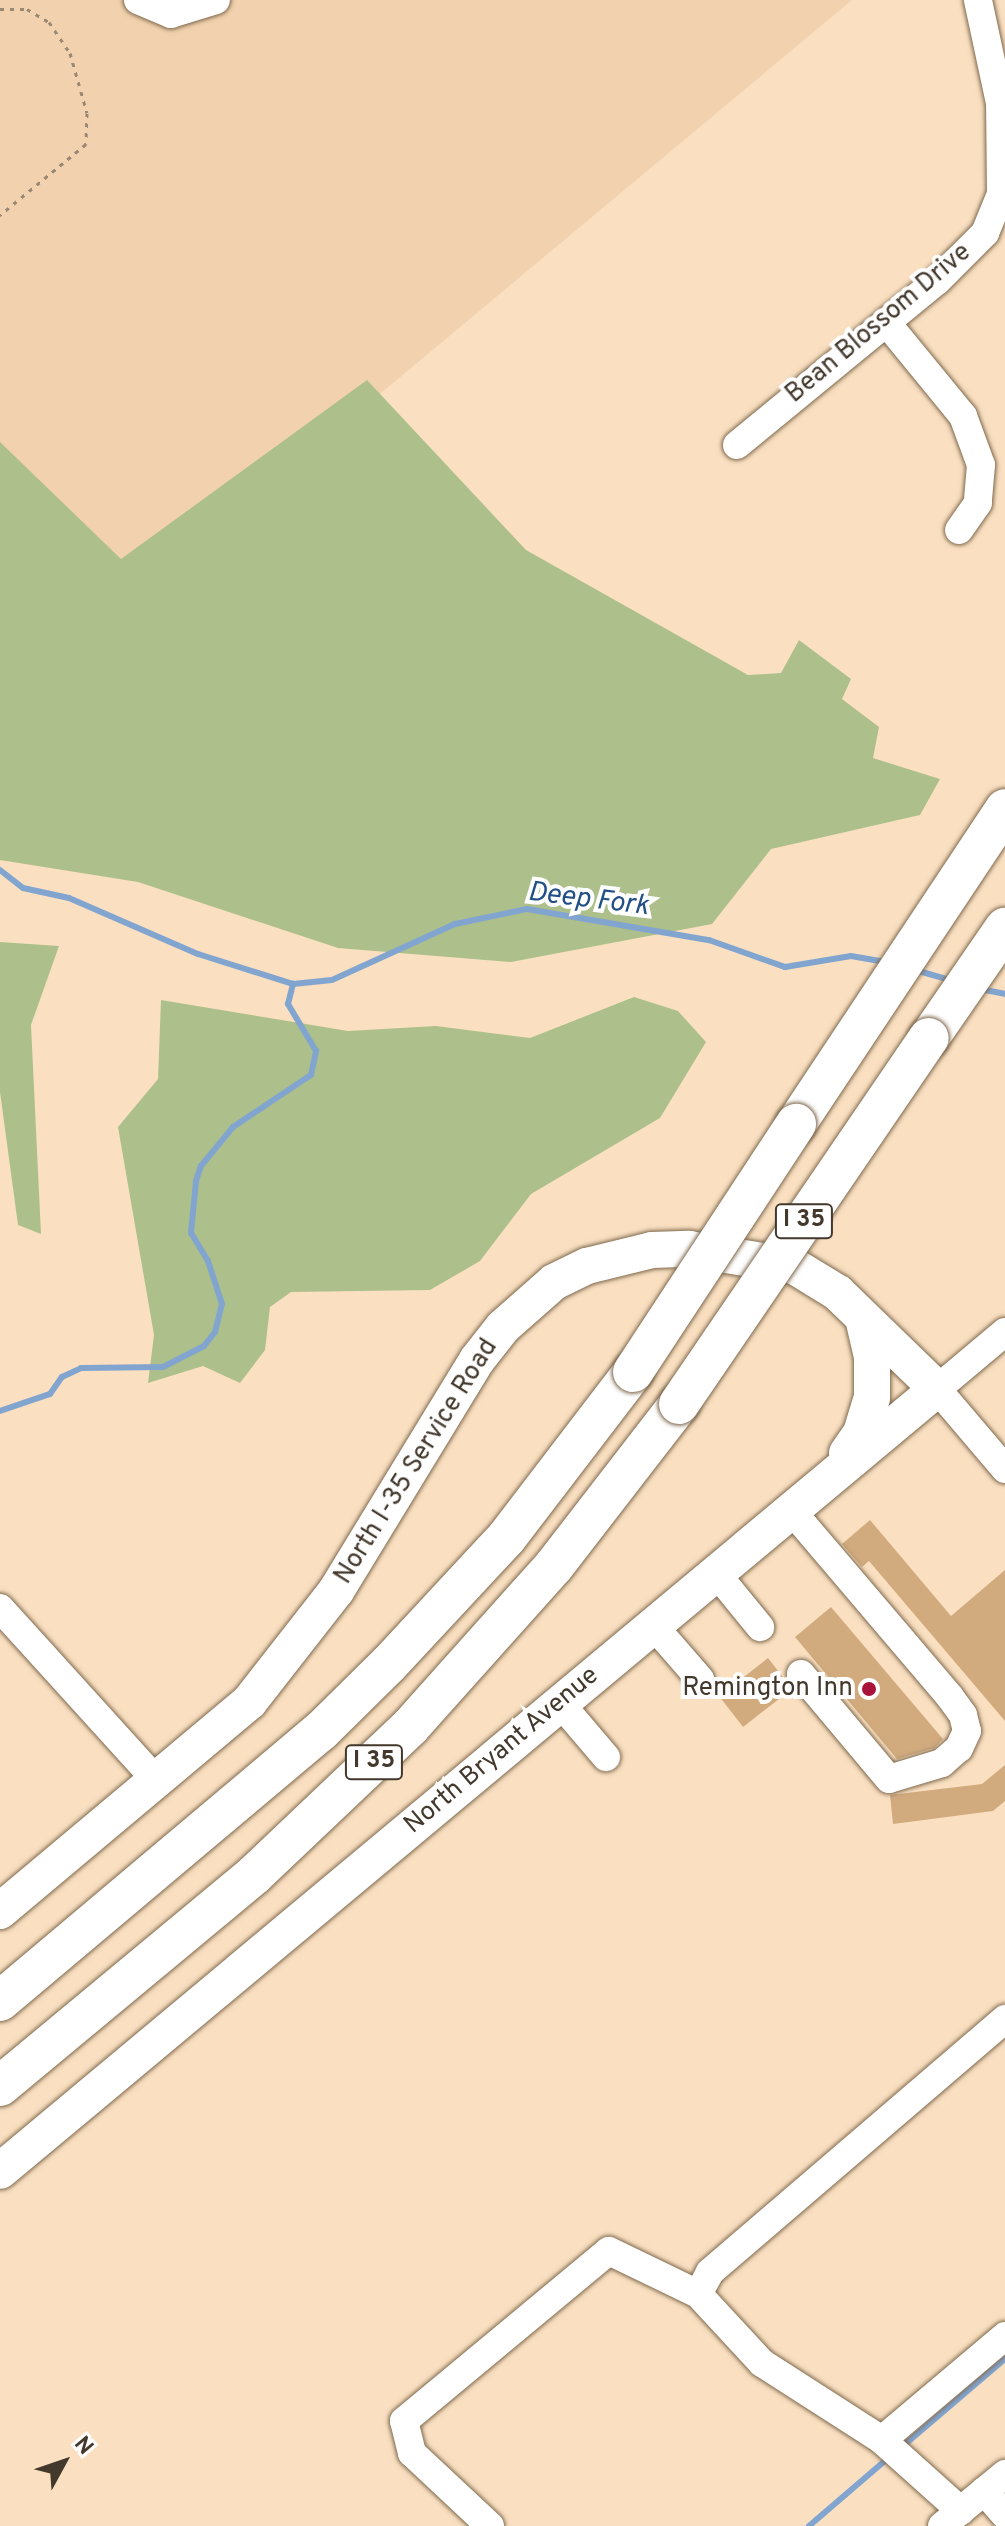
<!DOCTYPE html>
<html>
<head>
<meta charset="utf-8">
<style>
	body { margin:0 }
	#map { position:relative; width:1005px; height:2526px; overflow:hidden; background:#fae0c1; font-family:Overpass,sans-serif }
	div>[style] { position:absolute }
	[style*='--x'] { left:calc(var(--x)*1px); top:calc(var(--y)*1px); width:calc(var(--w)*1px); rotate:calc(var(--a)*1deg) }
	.built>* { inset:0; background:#f2d2ae }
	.forest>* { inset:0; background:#adc08b }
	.stream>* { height:6px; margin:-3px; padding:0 3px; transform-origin:3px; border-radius:3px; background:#82a5d0 }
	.building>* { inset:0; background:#d1ab7e; transform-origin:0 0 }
	.path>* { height:3px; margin-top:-1.5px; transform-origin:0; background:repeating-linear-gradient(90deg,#9a8873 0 4px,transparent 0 10px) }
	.roads { filter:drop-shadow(0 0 2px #7f684d) drop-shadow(0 0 2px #7f684d) }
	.minor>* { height:28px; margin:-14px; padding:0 14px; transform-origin:14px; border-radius:14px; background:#fff }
	.major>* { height:36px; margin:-18px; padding:0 18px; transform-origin:18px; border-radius:18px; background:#fff }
	.highway>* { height:40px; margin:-20px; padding:0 20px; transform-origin:20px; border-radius:20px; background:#fff }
	.bridges { filter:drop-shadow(0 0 2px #7f684d) drop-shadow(0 0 2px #7f684d) }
	.highway-bridge>* { height:40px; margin:-20px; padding:0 20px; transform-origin:20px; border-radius:20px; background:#fff }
	.dots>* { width:22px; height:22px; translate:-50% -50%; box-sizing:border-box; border:4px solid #fff; border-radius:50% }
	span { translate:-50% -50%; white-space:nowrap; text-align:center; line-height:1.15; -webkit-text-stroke:8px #fff; paint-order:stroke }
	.shield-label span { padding:2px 6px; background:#fff; border:2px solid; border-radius:6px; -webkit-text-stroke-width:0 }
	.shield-label { font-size:24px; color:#43382c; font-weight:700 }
	.street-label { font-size:26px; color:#43382c }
	.poi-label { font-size:26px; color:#43382c }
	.right { translate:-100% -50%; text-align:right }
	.water-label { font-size:28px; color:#214f86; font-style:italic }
	.north { position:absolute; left:24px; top:2422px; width:80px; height:80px; -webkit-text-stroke:6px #fff; paint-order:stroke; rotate:50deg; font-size:22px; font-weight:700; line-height:32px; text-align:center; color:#43382c }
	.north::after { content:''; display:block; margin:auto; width:28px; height:36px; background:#43382c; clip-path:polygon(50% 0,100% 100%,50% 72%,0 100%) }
</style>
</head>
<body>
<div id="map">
	<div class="built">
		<div style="clip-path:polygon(0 0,852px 0,0 711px)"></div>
	</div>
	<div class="forest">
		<div style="clip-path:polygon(367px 380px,526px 550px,748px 675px,781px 673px,799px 640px,851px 679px,842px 699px,879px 727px,873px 758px,940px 779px,920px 815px,771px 849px,712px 924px,511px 962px,338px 948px,138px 882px,0 860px,0 442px,121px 559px)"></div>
		<div style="clip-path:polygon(0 942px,59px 946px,31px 1025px,41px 1234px,18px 1225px,0 1092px)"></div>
		<div style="clip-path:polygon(634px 997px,678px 1011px,706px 1042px,660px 1118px,531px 1194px,480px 1261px,430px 1290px,291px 1292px,270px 1307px,265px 1350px,240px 1383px,203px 1366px,148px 1383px,154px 1335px,118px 1127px,158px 1079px,161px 1000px,348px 1031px,436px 1026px,530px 1038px)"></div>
	</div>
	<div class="stream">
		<div style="--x:0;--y:870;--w:29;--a:38"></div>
		<div style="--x:23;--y:888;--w:47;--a:12.3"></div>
		<div style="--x:69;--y:898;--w:141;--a:23.5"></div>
		<div style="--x:198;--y:954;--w:100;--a:17.5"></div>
		<div style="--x:293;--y:984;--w:39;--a:-6"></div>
		<div style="--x:332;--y:980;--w:135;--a:-24.5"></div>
		<div style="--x:455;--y:924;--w:74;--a:-11.8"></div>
		<div style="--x:527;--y:909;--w:185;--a:9.7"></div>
		<div style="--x:709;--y:940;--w:81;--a:19.6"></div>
		<div style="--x:785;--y:967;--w:67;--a:-9.5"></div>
		<div style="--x:851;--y:956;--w:35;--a:10"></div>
		<div style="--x:915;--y:970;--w:36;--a:16"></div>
		<div style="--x:980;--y:989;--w:25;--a:11"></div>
		<div style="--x:0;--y:1411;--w:53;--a:-18.8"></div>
		<div style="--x:50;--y:1394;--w:21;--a:-55"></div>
		<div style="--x:62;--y:1377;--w:21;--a:-25"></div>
		<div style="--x:81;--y:1368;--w:82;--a:-0.7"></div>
		<div style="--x:163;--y:1367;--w:46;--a:-27.1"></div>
		<div style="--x:204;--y:1346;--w:18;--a:-52"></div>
		<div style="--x:215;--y:1332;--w:29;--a:-76"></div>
		<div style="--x:222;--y:1304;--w:45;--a:-108"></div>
		<div style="--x:208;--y:1261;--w:33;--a:-121"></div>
		<div style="--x:191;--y:1233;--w:52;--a:-84.5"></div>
		<div style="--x:196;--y:1181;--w:16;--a:-72"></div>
		<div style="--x:201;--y:1166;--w:50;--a:-50.6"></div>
		<div style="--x:233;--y:1127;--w:94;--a:-33.7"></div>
		<div style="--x:311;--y:1075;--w:25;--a:-78"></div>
		<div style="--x:316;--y:1051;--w:55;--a:-120.8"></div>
		<div style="--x:288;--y:1004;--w:21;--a:-76"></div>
		<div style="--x:903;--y:2446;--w:134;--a:-40.5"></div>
		<div style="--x:809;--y:2526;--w:104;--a:-40.7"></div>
	</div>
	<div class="building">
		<div style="clip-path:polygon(870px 1520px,951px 1616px,1005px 1570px,1005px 1721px,869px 1561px,862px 1567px,842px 1544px)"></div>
		<div style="clip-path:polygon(831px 1607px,943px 1739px,934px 1748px,897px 1759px,795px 1637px)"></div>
		<div style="left:768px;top:1658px;width:39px;height:62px;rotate:52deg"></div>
		<div style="clip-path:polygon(1005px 1765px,1005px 1801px,993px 1811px,893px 1824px,890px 1795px,982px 1784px)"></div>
	</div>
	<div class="path">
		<div style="--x:0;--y:9;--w:27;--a:0"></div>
		<div style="--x:27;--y:9;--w:26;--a:31"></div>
		<div style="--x:49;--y:22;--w:37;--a:56"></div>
		<div style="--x:70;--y:53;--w:62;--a:74.2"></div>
		<div style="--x:87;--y:113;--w:31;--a:92"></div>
		<div style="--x:86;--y:144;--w:112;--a:140.5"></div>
	</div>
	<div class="roads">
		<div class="minor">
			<div style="--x:138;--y:0;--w:36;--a:23"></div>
			<div style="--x:171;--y:14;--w:47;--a:-17.3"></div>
			<div style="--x:886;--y:322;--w:122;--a:50.7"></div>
			<div style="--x:963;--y:416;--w:52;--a:69.8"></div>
			<div style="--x:981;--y:465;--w:38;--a:95"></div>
			<div style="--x:978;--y:503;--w:33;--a:125"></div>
			<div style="--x:737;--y:445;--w:259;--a:-39.4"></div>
			<div style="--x:937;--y:281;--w:68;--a:-45"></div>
			<div style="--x:985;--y:233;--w:42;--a:-67.7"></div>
			<div style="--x:1001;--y:194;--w:91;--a:-90.6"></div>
			<div style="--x:1000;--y:103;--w:105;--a:-102.1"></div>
			<div style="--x:1005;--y:1332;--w:89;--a:140"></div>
			<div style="--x:937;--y:1389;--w:105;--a:49.6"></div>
			<div style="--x:791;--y:1510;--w:245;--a:49.6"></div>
			<div style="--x:950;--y:1697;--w:22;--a:54"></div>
			<div style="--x:963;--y:1715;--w:16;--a:76"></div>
			<div style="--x:967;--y:1731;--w:19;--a:115"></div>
			<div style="--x:959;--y:1748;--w:23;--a:139"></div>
			<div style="--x:942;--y:1763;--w:55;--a:163.2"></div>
			<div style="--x:889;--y:1779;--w:137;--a:-130"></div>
			<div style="--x:716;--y:1573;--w:70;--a:50.8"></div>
			<div style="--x:0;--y:1608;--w:234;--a:47.8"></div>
			<div style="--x:653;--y:1625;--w:72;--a:49"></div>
			<div style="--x:560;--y:1703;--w:71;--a:49.6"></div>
			<div style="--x:882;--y:2440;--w:161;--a:-40.2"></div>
			<div style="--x:984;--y:2491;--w:32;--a:49"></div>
			<div style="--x:961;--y:2511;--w:106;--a:-138.1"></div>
			<div style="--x:882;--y:2440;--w:143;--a:-147.3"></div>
			<div style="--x:762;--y:2363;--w:94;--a:-132.8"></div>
			<div style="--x:698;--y:2294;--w:25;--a:-61"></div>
			<div style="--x:710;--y:2272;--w:389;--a:-40.6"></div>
			<div style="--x:490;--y:2526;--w:107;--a:-136.9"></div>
			<div style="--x:412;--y:2453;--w:33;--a:-104"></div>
			<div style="--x:404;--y:2421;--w:266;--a:-39.7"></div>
			<div style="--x:609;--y:2251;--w:99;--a:25.8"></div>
			<div style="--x:942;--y:2526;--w:82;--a:-39.5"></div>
		</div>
		<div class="major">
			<div style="--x:847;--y:1453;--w:24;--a:-55"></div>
			<div style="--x:861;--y:1433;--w:37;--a:-73"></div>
			<div style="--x:872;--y:1398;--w:41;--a:-90"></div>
			<div style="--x:872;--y:1357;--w:36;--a:-103"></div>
			<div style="--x:0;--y:1911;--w:326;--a:-40"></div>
			<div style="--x:250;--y:1701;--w:140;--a:-52"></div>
			<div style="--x:336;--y:1591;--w:271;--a:-58.6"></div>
			<div style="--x:477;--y:1360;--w:42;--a:-51.8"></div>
			<div style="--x:503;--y:1327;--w:68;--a:-41.4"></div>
			<div style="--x:554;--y:1282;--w:37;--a:-26"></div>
			<div style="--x:587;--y:1266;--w:67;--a:-13.8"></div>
			<div style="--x:652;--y:1250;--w:37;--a:-2"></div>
			<div style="--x:689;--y:1249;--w:106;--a:9.2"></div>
			<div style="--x:794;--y:1266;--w:52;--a:31.5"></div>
			<div style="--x:838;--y:1293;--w:138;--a:44.1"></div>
			<div style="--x:937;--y:1389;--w:1220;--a:140.15"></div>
		</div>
		<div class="highway">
			<div style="--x:929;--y:1038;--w:134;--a:-55.4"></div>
			<div style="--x:796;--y:1124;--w:378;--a:-56.4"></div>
			<div style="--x:0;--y:2001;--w:419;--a:-40.1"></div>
			<div style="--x:321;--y:1731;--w:95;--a:-44.6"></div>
			<div style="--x:389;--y:1664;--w:173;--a:-47.1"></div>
			<div style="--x:507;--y:1537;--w:208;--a:-52.6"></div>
			<div style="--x:0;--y:2086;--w:330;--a:-39.7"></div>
			<div style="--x:254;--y:1875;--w:215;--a:-43.5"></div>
			<div style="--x:410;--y:1727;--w:216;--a:-48.2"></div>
			<div style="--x:554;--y:1566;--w:205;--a:-52.3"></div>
		</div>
	</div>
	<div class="bridges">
		<div class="highway-bridge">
			<div style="--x:633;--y:1372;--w:297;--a:-56.7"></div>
			<div style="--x:679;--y:1404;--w:443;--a:-55.7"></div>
		</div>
	</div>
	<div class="dots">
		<div style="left:869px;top:1689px;background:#aa133a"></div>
	</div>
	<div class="shield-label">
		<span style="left:804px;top:1221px">I 35</span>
		<span style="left:374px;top:1762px">I 35</span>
	</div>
	<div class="street-label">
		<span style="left:879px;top:324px;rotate:-40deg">Bean Blossom Drive</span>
		<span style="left:417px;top:1462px;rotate:-58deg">North I-35 Service Road</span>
		<span style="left:502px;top:1751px;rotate:-40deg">North Bryant Avenue</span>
	</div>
	<div class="poi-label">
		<span class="right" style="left:853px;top:1689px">Remington Inn</span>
	</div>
	<div class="water-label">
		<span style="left:588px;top:900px;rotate:7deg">Deep Fork</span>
	</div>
	<div class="north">N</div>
</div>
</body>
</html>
